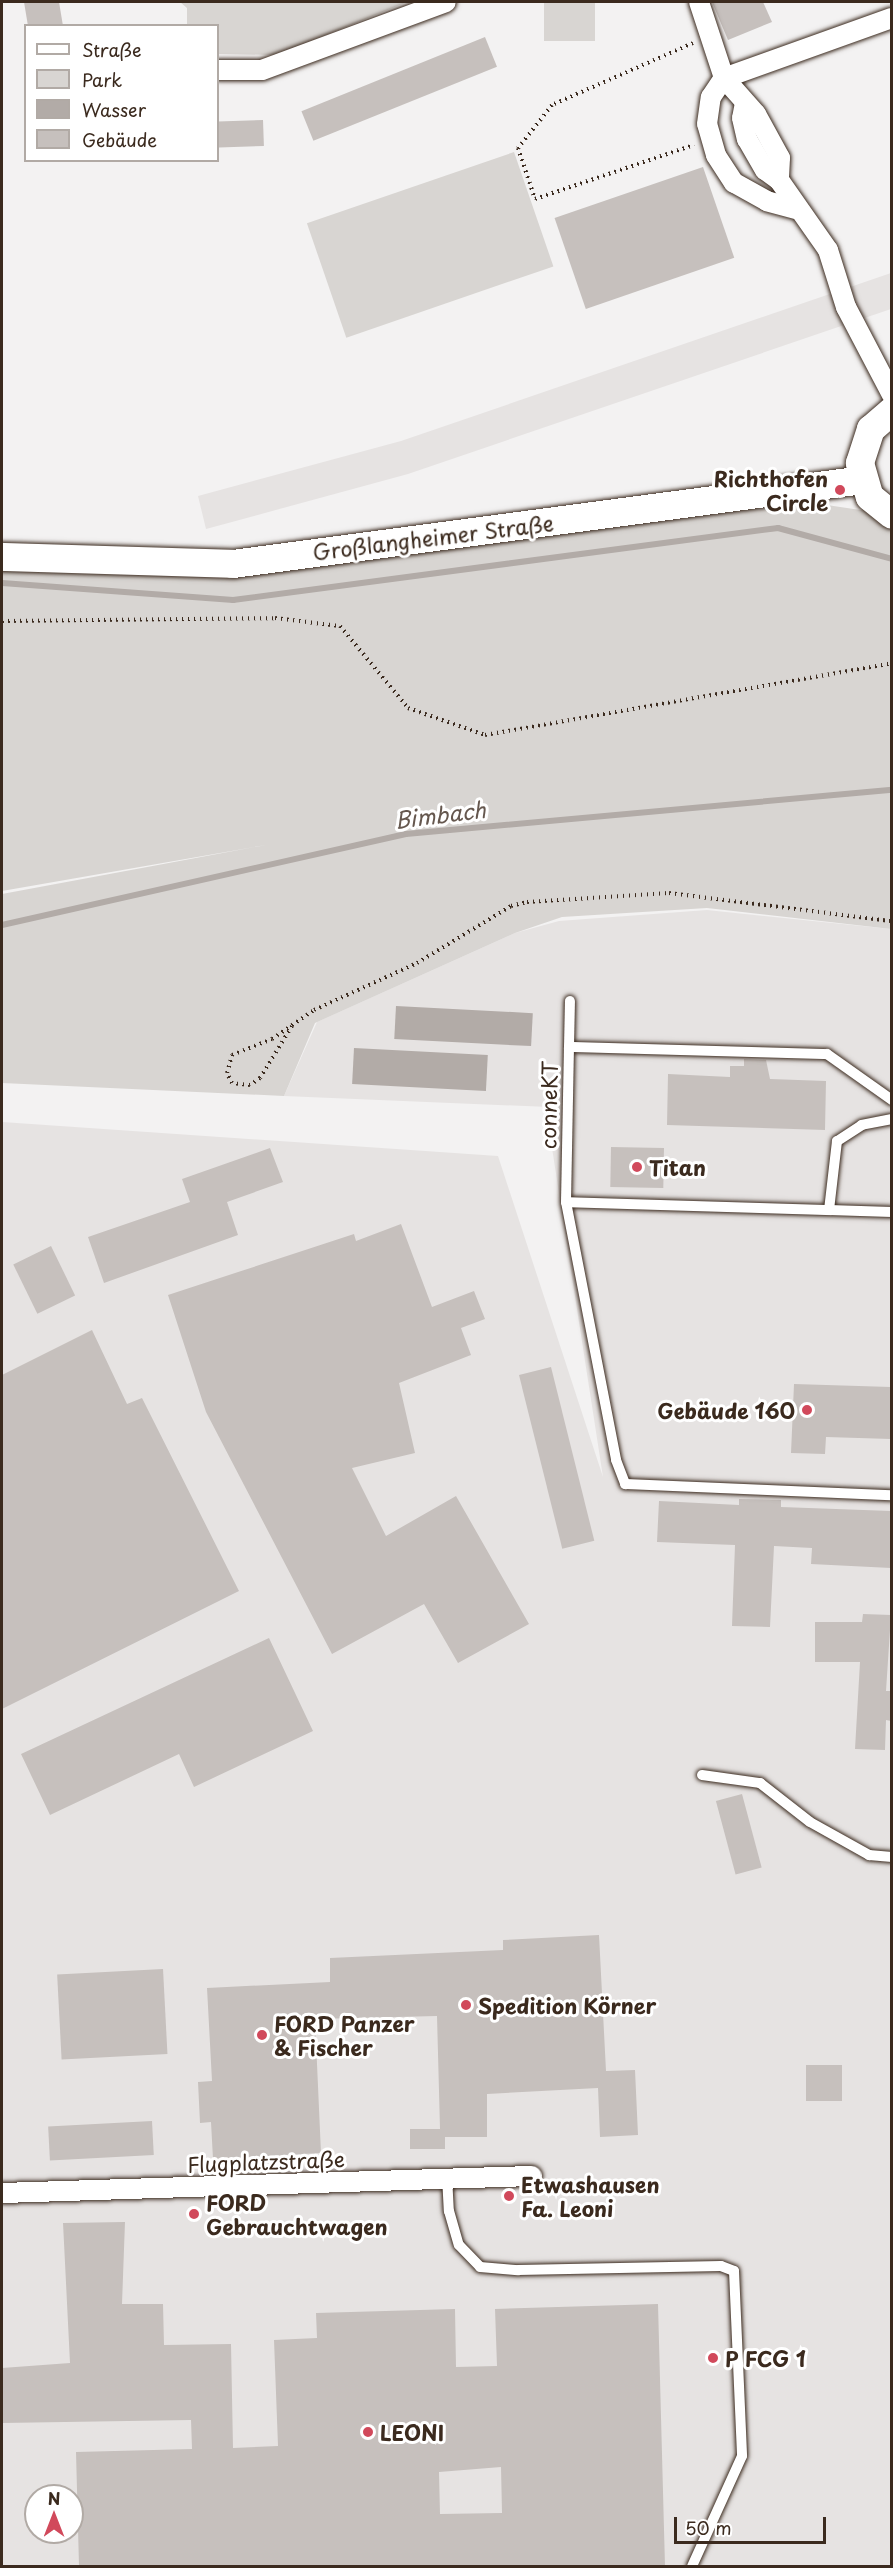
<!DOCTYPE html>
<html>
<head>
<meta charset="utf-8">
<style>
	body { margin:0 }
	#map { position:relative; width:893px; height:2568px; overflow:hidden; background:#f3f2f2; font-family:"Playpen Sans",sans-serif }
	div>[style] { position:absolute }
	[style*='--x'] { left:calc(var(--x)*1px); top:calc(var(--y)*1px); width:calc(var(--w)*1px); rotate:calc(var(--a)*1deg) }
	.built>* { inset:0; background:#e6e3e2 }
	.green>* { inset:0; background:#d8d5d2; transform-origin:0 0 }
	.water>* { inset:0; background:#b2aba7; transform-origin:0 0 }
	.stream>* { height:6px; margin:-3px; padding:0 3px; transform-origin:3px; border-radius:3px; background:#b2aba7 }
	.building>* { inset:0; background:#c6c0bd; transform-origin:0 0 }
	.path>* { height:4px; margin-top:-2px; transform-origin:0; background:repeating-linear-gradient(90deg,#3b2a1e 0 1.5px,transparent 0 6px) }
	.roads { filter:drop-shadow(0 0 2px #3b2a1e) drop-shadow(0 0 2px #3b2a1e) }
	.lane>* { height:10px; margin:-5px; padding:0 5px; transform-origin:5px; border-radius:5px; background:#fff }
	.street>* { height:20px; margin:-10px; padding:0 10px; transform-origin:10px; border-radius:10px; background:#fff }
	.secondary>* { height:28px; margin:-14px; padding:0 14px; transform-origin:14px; border-radius:14px; background:#fff }
	.dots>* { width:16px; height:16px; translate:-50% -50%; box-sizing:border-box; border:3px solid #fff; border-radius:50% }
	span { translate:-50% -50%; white-space:nowrap; text-align:center; line-height:1.15; -webkit-text-stroke:6px #fff; paint-order:stroke }
	.poi-label { font-size:21px; color:#3b2a1e; font-weight:700 }
	.right { translate:-100% -50%; text-align:right }
	.left { translate:0 -50%; text-align:left }
	.street-label { font-size:21px; color:#3b2a1e }
	.water-label { font-size:22px; color:#65574e; font-style:italic }
	.frame { position:absolute; inset:0; border:3px solid #3b2a1e; pointer-events:none }
	.legend { position:absolute; left:24px; top:24px; width:195px; height:138px; box-sizing:border-box; background:#fff; border:2px solid #b1aaa5; margin:0; padding:8px 10px; list-style:none; font-size:18px; color:#3b2a1e }
	.legend li { display:flex; align-items:center; gap:12px; height:30px }
	.legend b { width:30px; border:2px solid #b1aaa5 }
	.north { position:absolute; left:24px; top:2484px; width:60px; height:60px; box-sizing:border-box; background:#fff; border:2px solid #b1aaa5; border-radius:50%; rotate:0deg; font-size:16px; font-weight:700; line-height:24px; text-align:center; color:#3b2a1e }
	.north::after { content:''; display:block; margin:auto; width:21px; height:27px; background:#d1495b; clip-path:polygon(50% 0,100% 100%,50% 72%,0 100%) }
	.scale { position:absolute; left:674px; top:2517px; width:152px; height:27px; box-sizing:border-box; border:3px solid #3b2a1e; border-top:0; padding-left:8px; font-size:18px; line-height:21px; white-space:nowrap; color:#3b2a1e; -webkit-text-stroke:4px #fff; paint-order:stroke }
</style>
</head>
<body>
<div id="map">
	<div class="built">
		<div style="clip-path:polygon(891px 273px,891px 309px,408px 474px,206px 529px,198px 496px,401px 441px)"></div>
		<div style="clip-path:polygon(evenodd,707px 910px,891px 929px,891px 2566px,2px 2566px,2px 1122px,498px 1156px,603px 1477px,550px 1135px,549px 1107px,284px 1096px,317px 1022px,515px 933px,559px 921px,707px 910px,36px 2496px,72px 2496px,72px 2532px,36px 2532px,36px 2496px)"></div>
	</div>
	<div class="green">
		<div style="clip-path:polygon(180px 2px,407px 2px,277px 55px,218px 54px,218px 26px,187px 25px,187px 8px)"></div>
		<div style="left:544px;top:2px;width:51px;height:39px"></div>
		<div style="left:514px;top:152px;width:121px;height:219px;rotate:71deg"></div>
		<div style="clip-path:polygon(780px 498px,867px 511px,891px 523px,891px 929px,707px 908px,562px 917px,515px 933px,315px 1023px,284px 1096px,2px 1083px,2px 894px,266px 845px,2px 891px,2px 564px,231px 572px)"></div>
	</div>
	<div class="water">
		<div style="left:396px;top:1006px;width:137px;height:33px;rotate:3deg"></div>
		<div style="left:354px;top:1048px;width:134px;height:36px;rotate:3deg"></div>
	</div>
	<div class="stream">
		<div style="--x:2;--y:583;--w:232;--a:4.2"></div>
		<div style="--x:233;--y:600;--w:550;--a:-7.53"></div>
		<div style="--x:778;--y:528;--w:118;--a:15.2"></div>
		<div style="--x:2;--y:925;--w:414;--a:-12.7"></div>
		<div style="--x:406;--y:834;--w:488;--a:-5.2"></div>
	</div>
	<div class="building">
		<div style="clip-path:polygon(24px 2px,59px 2px,63px 26px,28px 26px)"></div>
		<div style="clip-path:polygon(712px 2px,763px 2px,772px 22px,728px 40px)"></div>
		<div style="left:485px;top:37px;width:32px;height:198px;rotate:68deg"></div>
		<div style="left:263px;top:120px;width:26px;height:45px;rotate:88deg"></div>
		<div style="left:703px;top:167px;width:96px;height:157px;rotate:71deg"></div>
		<div style="clip-path:polygon(744px 1059px,766px 1060px,770px 1079px,826px 1081px,825px 1130px,667px 1125px,668px 1074px,730px 1077px,730px 1066px,744px 1066px)"></div>
		<div style="left:611px;top:1147px;width:53px;height:40px;rotate:1deg"></div>
		<div style="clip-path:polygon(270px 1148px,283px 1182px,227px 1202px,238px 1235px,104px 1283px,88px 1237px,190px 1202px,182px 1179px)"></div>
		<div style="clip-path:polygon(401px 1224px,432px 1307px,474px 1291px,485px 1319px,461px 1328px,471px 1355px,399px 1383px,415px 1453px,352px 1468px,386px 1536px,456px 1496px,529px 1624px,458px 1663px,424px 1604px,332px 1654px,206px 1412px,168px 1295px,354px 1234px,356px 1241px)"></div>
		<div style="left:51px;top:1246px;width:55px;height:42px;rotate:64deg"></div>
		<div style="clip-path:polygon(92px 1330px,127px 1404px,142px 1398px,239px 1591px,2px 1709px,2px 1375px)"></div>
		<div style="left:551px;top:1367px;width:179px;height:33px;rotate:76deg"></div>
		<div style="clip-path:polygon(794px 1384px,891px 1387px,891px 1439px,826px 1437px,825px 1454px,791px 1453px)"></div>
		<div style="clip-path:polygon(739px 1499px,781px 1500px,781px 1507px,891px 1511px,891px 1568px,811px 1564px,812px 1548px,774px 1546px,770px 1627px,732px 1626px,735px 1545px,657px 1542px,659px 1501px,739px 1505px)"></div>
		<div style="clip-path:polygon(863px 1614px,891px 1615px,886px 1691px,891px 1691px,891px 1721px,886px 1720px,885px 1750px,855px 1749px,860px 1662px,815px 1662px,815px 1622px,862px 1622px)"></div>
		<div style="clip-path:polygon(269px 1638px,313px 1731px,194px 1787px,179px 1754px,50px 1815px,21px 1754px)"></div>
		<div style="left:742px;top:1794px;width:76px;height:27px;rotate:75deg"></div>
		<div style="clip-path:polygon(599px 1935px,606px 2071px,635px 2070px,638px 2135px,600px 2137px,598px 2088px,487px 2094px,487px 2137px,445px 2137px,445px 2149px,410px 2149px,410px 2129px,440px 2129px,437px 2016px,315px 2019px,321px 2153px,213px 2159px,211px 2122px,200px 2123px,198px 2082px,212px 2081px,207px 1988px,330px 1982px,330px 1958px,503px 1950px,503px 1940px)"></div>
		<div style="left:163px;top:1969px;width:85px;height:106px;rotate:87deg"></div>
		<div style="left:806px;top:2065px;width:36px;height:36px"></div>
		<div style="left:152px;top:2121px;width:34px;height:104px;rotate:87deg"></div>
		<div style="clip-path:polygon(evenodd,125px 2222px,122px 2304px,163px 2304px,164px 2345px,231px 2344px,233px 2448px,278px 2446px,274px 2340px,317px 2338px,316px 2313px,455px 2309px,456px 2367px,497px 2366px,495px 2309px,658px 2304px,665px 2566px,79px 2566px,76px 2452px,192px 2449px,191px 2420px,2px 2423px,2px 2368px,70px 2363px,63px 2223px,125px 2222px,501px 2467px,502px 2513px,440px 2514px,439px 2472px,501px 2467px)"></div>
	</div>
	<div class="path">
		<div style="--x:693;--y:43;--w:154;--a:156.3"></div>
		<div style="--x:552;--y:105;--w:55;--a:128.3"></div>
		<div style="--x:518;--y:148;--w:54;--a:71.6"></div>
		<div style="--x:535;--y:199;--w:168;--a:-18.8"></div>
		<div style="--x:2;--y:621;--w:273;--a:-0.6"></div>
		<div style="--x:275;--y:618;--w:65;--a:7"></div>
		<div style="--x:340;--y:626;--w:107;--a:50.3"></div>
		<div style="--x:408;--y:708;--w:82;--a:19.3"></div>
		<div style="--x:485;--y:735;--w:413;--a:-10"></div>
		<div style="--x:292;--y:1026;--w:61;--a:121.6"></div>
		<div style="--x:260;--y:1078;--w:12;--a:145"></div>
		<div style="--x:250;--y:1085;--w:18;--a:-174"></div>
		<div style="--x:232;--y:1083;--w:11;--a:-117"></div>
		<div style="--x:227;--y:1073;--w:19;--a:-74"></div>
		<div style="--x:232;--y:1055;--w:43;--a:-21.8"></div>
		<div style="--x:272;--y:1039;--w:51;--a:-34.6"></div>
		<div style="--x:314;--y:1010;--w:113;--a:-24.5"></div>
		<div style="--x:417;--y:963;--w:110;--a:-31.2"></div>
		<div style="--x:511;--y:906;--w:16;--a:-14"></div>
		<div style="--x:527;--y:902;--w:142;--a:-3.6"></div>
		<div style="--x:669;--y:893;--w:225;--a:7.2"></div>
	</div>
	<div class="roads">
		<div class="lane">
			<div style="--x:569;--y:1047;--w:46;--a:-88.8"></div>
			<div style="--x:892;--y:1119;--w:31;--a:169"></div>
			<div style="--x:862;--y:1125;--w:30;--a:147"></div>
			<div style="--x:837;--y:1141;--w:69;--a:96.6"></div>
			<div style="--x:829;--y:1210;--w:63;--a:1.8"></div>
			<div style="--x:566;--y:1202;--w:263;--a:79"></div>
			<div style="--x:616;--y:1460;--w:26;--a:69"></div>
			<div style="--x:625;--y:1484;--w:267;--a:2.4"></div>
			<div style="--x:829;--y:1210;--w:263;--a:-178.3"></div>
			<div style="--x:566;--y:1202;--w:155;--a:-88.9"></div>
			<div style="--x:569;--y:1047;--w:258;--a:1.6"></div>
			<div style="--x:827;--y:1054;--w:80;--a:35.3"></div>
			<div style="--x:702;--y:1775;--w:59;--a:7.9"></div>
			<div style="--x:760;--y:1783;--w:63;--a:38"></div>
			<div style="--x:810;--y:1822;--w:68;--a:29.2"></div>
			<div style="--x:869;--y:1855;--w:23;--a:5"></div>
			<div style="--x:447;--y:2176;--w:35;--a:87"></div>
			<div style="--x:449;--y:2211;--w:35;--a:74"></div>
			<div style="--x:459;--y:2245;--w:30;--a:46"></div>
			<div style="--x:480;--y:2267;--w:38;--a:5"></div>
			<div style="--x:518;--y:2270;--w:203;--a:-1.1"></div>
			<div style="--x:721;--y:2266;--w:14;--a:21"></div>
			<div style="--x:734;--y:2271;--w:185;--a:87.5"></div>
			<div style="--x:742;--y:2456;--w:121;--a:114.4"></div>
		</div>
		<div class="street">
			<div style="--x:699;--y:2;--w:80;--a:71.8"></div>
			<div style="--x:724;--y:78;--w:48;--a:48.4"></div>
			<div style="--x:756;--y:114;--w:50;--a:61.4"></div>
			<div style="--x:780;--y:158;--w:22;--a:93"></div>
			<div style="--x:218;--y:70;--w:44;--a:0"></div>
			<div style="--x:262;--y:70;--w:196;--a:-20.3"></div>
			<div style="--x:745;--y:103;--w:15;--a:101"></div>
			<div style="--x:742;--y:118;--w:22;--a:77"></div>
			<div style="--x:747;--y:139;--w:36;--a:60"></div>
			<div style="--x:765;--y:170;--w:17;--a:36"></div>
			<div style="--x:779;--y:180;--w:85;--a:55"></div>
			<div style="--x:828;--y:250;--w:60;--a:72.5"></div>
			<div style="--x:846;--y:307;--w:99;--a:62.4"></div>
			<div style="--x:796;--y:209;--w:30;--a:-165"></div>
			<div style="--x:767;--y:201;--w:38;--a:-151"></div>
			<div style="--x:734;--y:183;--w:33;--a:-123"></div>
			<div style="--x:716;--y:155;--w:32;--a:-106"></div>
			<div style="--x:707;--y:124;--w:27;--a:-82"></div>
			<div style="--x:711;--y:97;--w:23;--a:-56"></div>
			<div style="--x:724;--y:78;--w:178;--a:-19.7"></div>
			<div style="--x:2;--y:2193;--w:530;--a:-1.84"></div>
		</div>
		<div class="secondary">
			<div style="--x:892;--y:411;--w:28;--a:139"></div>
			<div style="--x:871;--y:429;--w:36;--a:108"></div>
			<div style="--x:860;--y:463;--w:35;--a:74"></div>
			<div style="--x:870;--y:497;--w:28;--a:39"></div>
			<div style="--x:2;--y:557;--w:231;--a:1.7"></div>
			<div style="--x:233;--y:564;--w:636;--a:-7.59"></div>
		</div>
	</div>
	<div class="dots">
		<div style="left:840px;top:490px;background:#d1495b"></div>
		<div style="left:637px;top:1167px;background:#d1495b"></div>
		<div style="left:807px;top:1410px;background:#d1495b"></div>
		<div style="left:466px;top:2005px;background:#d1495b"></div>
		<div style="left:262px;top:2035px;background:#d1495b"></div>
		<div style="left:509px;top:2196px;background:#d1495b"></div>
		<div style="left:194px;top:2214px;background:#d1495b"></div>
		<div style="left:713px;top:2358px;background:#d1495b"></div>
		<div style="left:368px;top:2432px;background:#d1495b"></div>
	</div>
	<div class="poi-label">
		<span class="right" style="left:828px;top:490px">Richthofen<br>Circle</span>
		<span class="left" style="left:649px;top:1167px">Titan</span>
		<span class="right" style="left:795px;top:1410px">Gebäude 160</span>
		<span class="left" style="left:478px;top:2005px">Spedition Körner</span>
		<span class="left" style="left:274px;top:2035px">FORD Panzer<br>&amp; Fischer</span>
		<span class="left" style="left:521px;top:2196px">Etwashausen<br>Fa. Leoni</span>
		<span class="left" style="left:206px;top:2214px">FORD<br>Gebrauchtwagen</span>
		<span class="left" style="left:725px;top:2358px">P FCG 1</span>
		<span class="left" style="left:380px;top:2432px">LEONI</span>
	</div>
	<div class="street-label">
		<span style="left:433px;top:537px;rotate:-7deg">Großlangheimer Straße</span>
		<span style="left:548px;top:1105px;rotate:-89deg">conneKT</span>
		<span style="left:266px;top:2161px;rotate:-2deg">Flugplatzstraße</span>
	</div>
	<div class="water-label">
		<span style="left:440px;top:814px;rotate:-7deg">Bimbach</span>
	</div>
	<div class="frame"></div>
	<ul class="legend">
	<li><b style="height:8px;background:#fff"></b>Straße</li>
	<li><b style="height:16px;background:#d8d5d2"></b>Park</li>
	<li><b style="height:16px;background:#b2aba7"></b>Wasser</li>
	<li><b style="height:16px;background:#c6c0bd"></b>Gebäude</li>
	</ul>
	<div class="north">N</div>
	<div class="scale">50 m</div>
</div>
</body>
</html>
